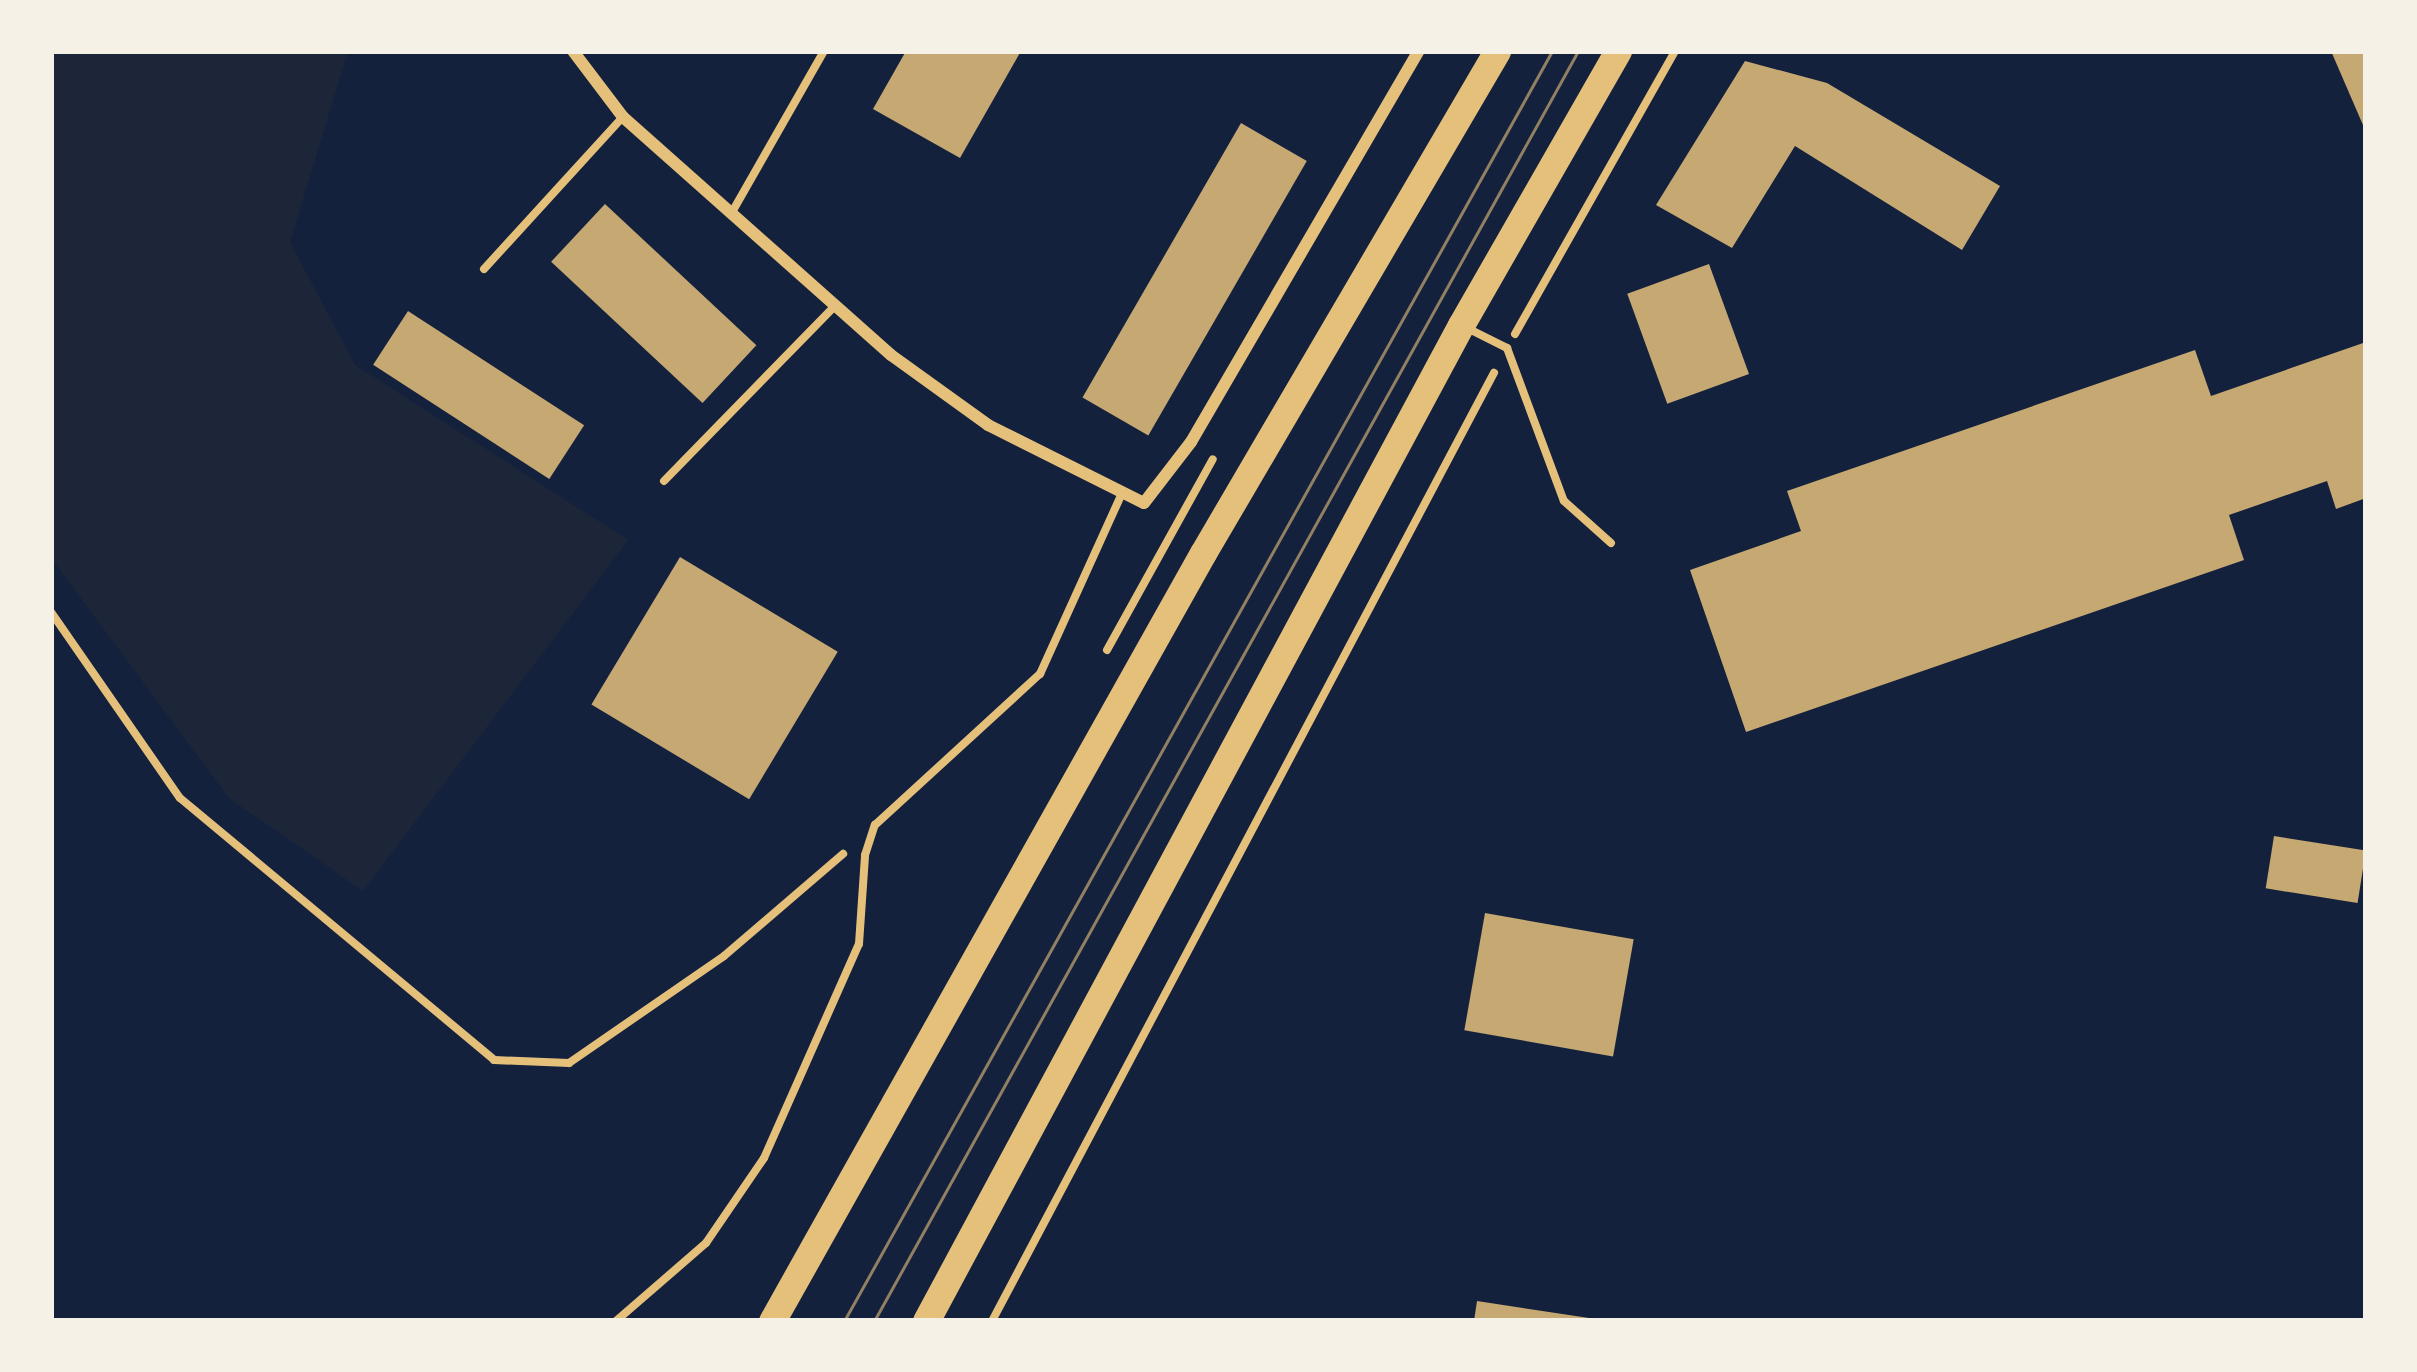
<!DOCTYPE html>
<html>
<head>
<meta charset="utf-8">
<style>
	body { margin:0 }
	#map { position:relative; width:2417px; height:1372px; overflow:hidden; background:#14213d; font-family:"Roboto Serif",serif }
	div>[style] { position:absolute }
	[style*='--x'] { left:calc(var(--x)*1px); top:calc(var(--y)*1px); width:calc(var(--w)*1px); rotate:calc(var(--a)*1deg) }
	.green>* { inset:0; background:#1d2539 }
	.building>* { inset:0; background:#c6a872; transform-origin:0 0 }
	.path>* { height:8px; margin:-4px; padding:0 4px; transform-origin:4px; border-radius:4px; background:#e5c07b }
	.service>* { height:8px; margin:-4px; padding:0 4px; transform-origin:4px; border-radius:4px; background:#e5c07b }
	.minor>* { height:12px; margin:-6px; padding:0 6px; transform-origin:6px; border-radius:6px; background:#e5c07b }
	.primary>* { height:27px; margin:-13.5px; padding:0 13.5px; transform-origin:13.5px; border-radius:13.5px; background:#e5c07b }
	.tram>* { height:3px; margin:-1.5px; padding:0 1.5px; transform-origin:1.5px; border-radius:1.5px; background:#918062 }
	span { translate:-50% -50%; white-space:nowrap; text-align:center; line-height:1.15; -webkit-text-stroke:9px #f6f1e7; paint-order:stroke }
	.frame { position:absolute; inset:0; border:54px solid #f6f1e7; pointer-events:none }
</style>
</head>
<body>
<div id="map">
	<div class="green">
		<div style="clip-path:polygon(51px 51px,348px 51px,290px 242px,355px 365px,628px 540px,363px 891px,229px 798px,51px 558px)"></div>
	</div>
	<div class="building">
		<div style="clip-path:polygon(906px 51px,1021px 51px,960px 158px,873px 109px)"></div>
		<div style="clip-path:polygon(2331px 51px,2366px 51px,2366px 132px)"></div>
		<div style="clip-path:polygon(1745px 61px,1827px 83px,2000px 186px,1962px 250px,1795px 146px,1732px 248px,1656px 205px)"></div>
		<div style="left:1241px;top:123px;width:76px;height:317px;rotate:30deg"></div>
		<div style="left:605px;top:204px;width:207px;height:79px;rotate:43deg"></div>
		<div style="left:1709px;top:264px;width:117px;height:87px;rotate:70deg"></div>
		<div style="left:408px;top:311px;width:210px;height:64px;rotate:33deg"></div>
		<div style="clip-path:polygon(2366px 342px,2366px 498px,2336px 509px,2327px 481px,2229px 515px,2244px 560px,1746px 732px,1690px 570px,1801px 531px,1787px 491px,2195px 350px,2211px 396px)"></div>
		<div style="left:680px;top:557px;width:184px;height:172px;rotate:31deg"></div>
		<div style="left:2274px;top:836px;width:93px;height:53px;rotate:9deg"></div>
		<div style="left:1485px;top:913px;width:151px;height:119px;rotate:10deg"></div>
		<div style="clip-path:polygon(1477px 1301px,1589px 1318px,1588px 1321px,1474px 1321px)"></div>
	</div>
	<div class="path">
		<div style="--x:1515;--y:334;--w:325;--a:-60.5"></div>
		<div style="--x:51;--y:612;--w:226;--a:55.3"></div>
		<div style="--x:180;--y:798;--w:409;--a:39.8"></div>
		<div style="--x:494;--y:1060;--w:75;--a:2.3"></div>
		<div style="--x:569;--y:1063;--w:188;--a:-34.6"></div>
		<div style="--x:724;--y:956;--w:157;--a:-40.6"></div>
		<div style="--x:1107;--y:650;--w:218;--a:-61"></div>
		<div style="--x:992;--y:1321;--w:1073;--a:-62.1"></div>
	</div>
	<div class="service">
		<div style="--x:731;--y:214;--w:188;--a:-60.3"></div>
		<div style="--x:484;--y:269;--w:206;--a:-47.6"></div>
		<div style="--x:1467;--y:328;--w:45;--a:26.6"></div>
		<div style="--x:1507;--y:348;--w:163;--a:69.6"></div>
		<div style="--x:1564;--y:501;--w:63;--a:41.8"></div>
		<div style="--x:664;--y:481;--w:243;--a:-45.7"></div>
		<div style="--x:616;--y:1321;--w:119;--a:-40.9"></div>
		<div style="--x:706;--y:1243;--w:103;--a:-55.7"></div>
		<div style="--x:764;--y:1158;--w:234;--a:-66.1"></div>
		<div style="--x:859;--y:944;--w:89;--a:-86.1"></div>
		<div style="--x:865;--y:855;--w:32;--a:-72"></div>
		<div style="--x:875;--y:825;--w:224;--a:-42.5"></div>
		<div style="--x:1040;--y:674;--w:193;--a:-65.6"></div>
	</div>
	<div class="minor">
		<div style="--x:573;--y:51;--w:83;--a:52.9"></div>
		<div style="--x:623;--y:117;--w:358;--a:41.6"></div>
		<div style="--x:891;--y:355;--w:120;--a:35.8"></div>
		<div style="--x:988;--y:425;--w:174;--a:26.6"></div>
		<div style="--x:1144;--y:503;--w:77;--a:-52.4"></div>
		<div style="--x:1191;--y:442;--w:453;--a:-59.8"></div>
	</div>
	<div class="primary">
		<div style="--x:772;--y:1321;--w:881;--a:-60.7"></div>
		<div style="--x:1203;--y:553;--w:582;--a:-59.64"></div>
		<div style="--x:926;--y:1321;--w:1131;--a:-61.76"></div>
		<div style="--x:1461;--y:325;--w:316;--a:-60.2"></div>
	</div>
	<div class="tram">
		<div style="--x:844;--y:1321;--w:1454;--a:-60.86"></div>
		<div style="--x:874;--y:1321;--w:1452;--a:-61"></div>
	</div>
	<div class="frame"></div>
</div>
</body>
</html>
